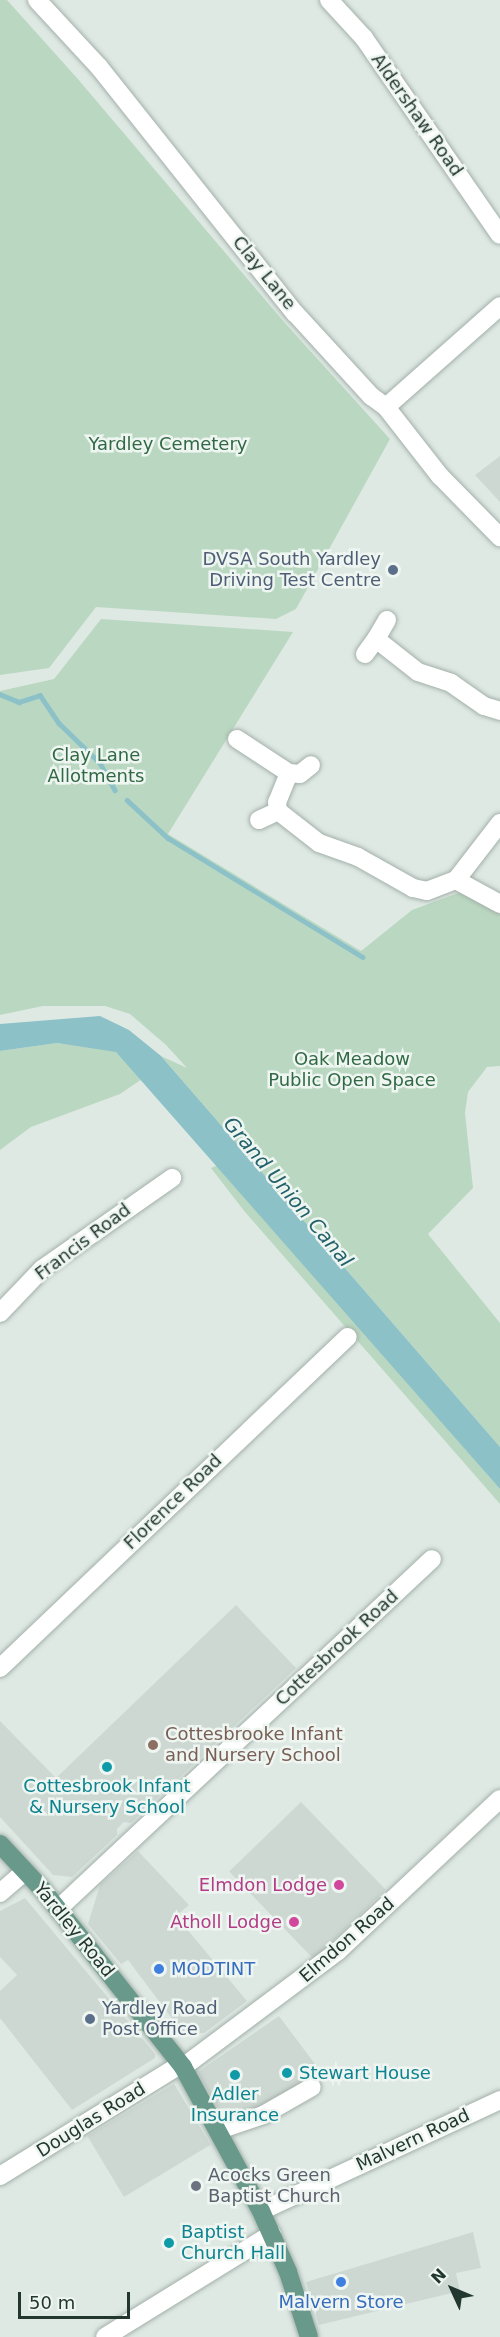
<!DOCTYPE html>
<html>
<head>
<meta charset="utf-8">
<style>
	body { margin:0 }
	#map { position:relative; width:500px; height:2337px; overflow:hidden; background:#dfe9e4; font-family:"DejaVu Sans",sans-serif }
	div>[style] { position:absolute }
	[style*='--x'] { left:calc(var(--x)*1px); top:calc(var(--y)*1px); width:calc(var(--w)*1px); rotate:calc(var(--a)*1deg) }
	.built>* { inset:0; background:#ced8d3; transform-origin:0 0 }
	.green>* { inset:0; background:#bad8c1 }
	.water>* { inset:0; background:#8dc1c8 }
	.stream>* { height:4.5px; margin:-2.25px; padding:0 2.25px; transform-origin:2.25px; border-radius:2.25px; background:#8dc1c8 }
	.roads { filter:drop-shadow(0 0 2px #a3b0aa) drop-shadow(0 0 2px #a3b0aa) }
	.minor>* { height:18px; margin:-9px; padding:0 9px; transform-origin:9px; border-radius:9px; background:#fff }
	.major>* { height:18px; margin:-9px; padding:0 9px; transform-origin:9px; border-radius:9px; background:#69998b }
	.dots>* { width:16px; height:16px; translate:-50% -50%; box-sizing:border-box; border:3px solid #eff6f2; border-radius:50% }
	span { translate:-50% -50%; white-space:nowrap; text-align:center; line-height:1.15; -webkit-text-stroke:5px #eff6f2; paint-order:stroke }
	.street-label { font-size:18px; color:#223730 }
	.park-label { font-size:18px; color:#316945 }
	.service-label { font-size:18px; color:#4e5e75 }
	.right { translate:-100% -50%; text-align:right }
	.left { translate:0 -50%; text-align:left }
	.education-label { font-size:18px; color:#785e54 }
	.culture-label { font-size:18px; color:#0d838f }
	.hotel-label { font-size:18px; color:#b23c85 }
	.shop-label { font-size:18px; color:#366cbe }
	.worship-label { font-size:18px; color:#5b616d }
	.water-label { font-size:20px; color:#24626b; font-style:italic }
	.north { position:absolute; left:422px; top:2259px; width:60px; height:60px; -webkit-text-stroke:4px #eff6f2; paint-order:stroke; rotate:314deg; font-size:16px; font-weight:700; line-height:24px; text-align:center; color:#223730 }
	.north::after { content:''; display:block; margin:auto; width:21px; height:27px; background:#223730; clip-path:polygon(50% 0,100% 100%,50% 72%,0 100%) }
	.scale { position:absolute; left:18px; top:2292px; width:112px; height:27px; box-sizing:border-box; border:3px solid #223730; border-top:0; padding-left:8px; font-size:18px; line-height:21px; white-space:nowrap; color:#223730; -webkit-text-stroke:4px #eff6f2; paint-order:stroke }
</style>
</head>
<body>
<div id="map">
	<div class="built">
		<div style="clip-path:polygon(500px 456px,500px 502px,475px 475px)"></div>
		<div style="clip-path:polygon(236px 1605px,296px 1668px,131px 1823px,124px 1822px,117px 1829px,117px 1835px,72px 1877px,53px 1875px,0 1817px,0 1721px,56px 1778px)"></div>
		<div style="left:301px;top:1802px;width:122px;height:100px;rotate:46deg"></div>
		<div style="clip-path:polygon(138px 1851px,189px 1905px,176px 1916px,247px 2001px,204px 2033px,183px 2033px,128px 1960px,121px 1964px,88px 1924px,100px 1885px)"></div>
		<div style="clip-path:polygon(25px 1898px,155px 2054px,155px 2058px,72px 2110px,0 2018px,0 1991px,17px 1975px,0 1957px,0 1911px)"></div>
		<div style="clip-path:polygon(279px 2016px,324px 2076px,256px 2110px,225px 2120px,198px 2072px)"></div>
		<div style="left:174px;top:2084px;width:71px;height:101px;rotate:59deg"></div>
		<div style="clip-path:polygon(473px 2232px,481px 2268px,456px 2273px,460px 2291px,319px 2325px,306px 2282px)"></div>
	</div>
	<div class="green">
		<div style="clip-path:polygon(0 0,7px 0,77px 78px,284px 322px,390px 439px,296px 609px,276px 619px,96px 607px,49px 668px,0 675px)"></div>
		<div style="clip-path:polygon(101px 619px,293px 632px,168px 834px,361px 951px,412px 910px,461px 892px,500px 914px,500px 1066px,487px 1067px,468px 1092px,465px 1113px,473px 1188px,428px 1234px,500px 1323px,500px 1447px,161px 1056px,187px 1068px,166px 1045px,130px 1014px,105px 1006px,43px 1006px,0 1015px,0 691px,54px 679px)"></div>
		<div style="clip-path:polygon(57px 1043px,115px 1051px,142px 1079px,120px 1094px,31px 1127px,0 1150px,0 1051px)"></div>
		<div style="clip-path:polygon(218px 1165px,500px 1489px,500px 1504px,245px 1212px,211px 1168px)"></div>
	</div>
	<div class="water">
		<div style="clip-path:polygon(100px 1016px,129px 1030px,161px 1056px,500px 1447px,500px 1489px,116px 1052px,57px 1043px,0 1051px,0 1024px)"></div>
	</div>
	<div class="stream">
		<div style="--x:0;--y:694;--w:21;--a:23"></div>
		<div style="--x:19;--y:702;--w:22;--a:-18"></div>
		<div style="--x:40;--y:695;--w:34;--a:56"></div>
		<div style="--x:59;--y:723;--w:57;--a:44.3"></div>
		<div style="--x:100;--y:763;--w:31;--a:61"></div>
		<div style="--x:127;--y:800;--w:56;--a:42.8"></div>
		<div style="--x:168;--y:838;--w:228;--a:31.4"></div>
	</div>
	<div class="roads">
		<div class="minor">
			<div style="--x:37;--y:0;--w:91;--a:47.2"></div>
			<div style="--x:99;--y:67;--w:315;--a:51.5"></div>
			<div style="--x:295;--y:313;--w:113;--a:47.5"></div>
			<div style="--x:371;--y:396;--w:19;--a:36"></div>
			<div style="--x:386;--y:407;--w:88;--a:52"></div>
			<div style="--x:440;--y:476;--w:86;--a:45.5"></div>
			<div style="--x:329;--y:0;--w:52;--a:47.4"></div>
			<div style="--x:364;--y:38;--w:239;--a:55.4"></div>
			<div style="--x:386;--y:407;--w:152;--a:-41.5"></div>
			<div style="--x:376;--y:639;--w:22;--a:-60"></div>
			<div style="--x:365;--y:654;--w:19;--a:-54"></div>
			<div style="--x:376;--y:639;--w:53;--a:38.2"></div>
			<div style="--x:418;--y:672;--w:35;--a:18"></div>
			<div style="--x:451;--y:683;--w:40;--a:34.9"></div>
			<div style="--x:484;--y:706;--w:17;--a:17"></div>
			<div style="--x:237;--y:739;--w:62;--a:33.2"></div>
			<div style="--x:289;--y:773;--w:11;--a:5"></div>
			<div style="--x:300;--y:774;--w:14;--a:-39"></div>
			<div style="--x:289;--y:773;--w:31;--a:112"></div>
			<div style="--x:277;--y:802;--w:9;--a:84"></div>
			<div style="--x:278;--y:811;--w:52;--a:38"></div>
			<div style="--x:319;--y:843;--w:41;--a:19.7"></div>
			<div style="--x:358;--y:857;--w:63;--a:29.4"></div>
			<div style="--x:413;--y:888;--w:14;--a:12"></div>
			<div style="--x:427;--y:891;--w:31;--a:-21"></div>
			<div style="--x:456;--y:880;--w:72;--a:-52.3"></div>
			<div style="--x:259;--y:820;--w:21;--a:-25"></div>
			<div style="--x:456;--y:880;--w:50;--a:28.6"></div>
			<div style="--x:0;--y:1313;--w:61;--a:-46.3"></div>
			<div style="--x:42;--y:1269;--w:159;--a:-35"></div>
			<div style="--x:0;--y:1668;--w:480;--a:-43.6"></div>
			<div style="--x:0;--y:1893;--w:33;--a:-41"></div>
			<div style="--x:58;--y:1909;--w:512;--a:-43.1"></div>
			<div style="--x:183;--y:2067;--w:194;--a:-36.8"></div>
			<div style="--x:338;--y:1951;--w:222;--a:-43.2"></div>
			<div style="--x:219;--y:2130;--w:46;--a:-18.8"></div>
			<div style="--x:263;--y:2115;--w:56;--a:-29.7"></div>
			<div style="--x:0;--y:2176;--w:213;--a:-31.7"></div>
			<div style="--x:261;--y:2211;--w:264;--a:-24.9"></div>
			<div style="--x:105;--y:2337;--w:196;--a:-31.7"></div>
		</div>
		<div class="major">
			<div style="--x:0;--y:1844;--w:62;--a:47"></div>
			<div style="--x:42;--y:1889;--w:227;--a:51.6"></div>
			<div style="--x:183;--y:2067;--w:164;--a:61.6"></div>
			<div style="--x:261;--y:2211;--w:67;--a:66.1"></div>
			<div style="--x:288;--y:2272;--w:68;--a:72.1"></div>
		</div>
	</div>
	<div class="dots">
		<div style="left:393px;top:570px;background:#5c6f8a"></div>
		<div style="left:153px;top:1745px;background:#8d6e63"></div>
		<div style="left:107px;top:1767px;background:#0f9aa8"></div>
		<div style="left:339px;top:1885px;background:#d1479c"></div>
		<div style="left:294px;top:1922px;background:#d1479c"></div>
		<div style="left:159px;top:1969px;background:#3f7fe0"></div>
		<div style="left:90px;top:2019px;background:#5c6f8a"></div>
		<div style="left:287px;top:2073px;background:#0f9aa8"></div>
		<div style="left:235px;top:2075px;background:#0f9aa8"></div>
		<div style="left:196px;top:2186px;background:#6b7280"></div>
		<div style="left:169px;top:2243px;background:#0f9aa8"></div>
		<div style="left:341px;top:2282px;background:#3f7fe0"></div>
	</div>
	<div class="street-label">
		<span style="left:417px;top:115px;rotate:55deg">Aldershaw Road</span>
		<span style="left:264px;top:273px;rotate:51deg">Clay Lane</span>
		<span style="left:83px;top:1242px;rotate:-37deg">Francis Road</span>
		<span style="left:173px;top:1502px;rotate:-44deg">Florence Road</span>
		<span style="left:337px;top:1648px;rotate:-43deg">Cottesbrook Road</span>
		<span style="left:74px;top:1930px;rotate:51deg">Yardley Road</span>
		<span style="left:347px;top:1940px;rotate:-41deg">Elmdon Road</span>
		<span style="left:91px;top:2120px;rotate:-32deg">Douglas Road</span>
		<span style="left:413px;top:2140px;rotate:-25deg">Malvern Road</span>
	</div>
	<div class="park-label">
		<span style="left:168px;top:444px">Yardley Cemetery</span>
		<span style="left:96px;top:766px">Clay Lane<br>Allotments</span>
		<span style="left:352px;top:1070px">Oak Meadow<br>Public Open Space</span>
	</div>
	<div class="service-label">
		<span class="right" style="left:381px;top:570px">DVSA South Yardley<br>Driving Test Centre</span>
		<span class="left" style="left:102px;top:2019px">Yardley Road<br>Post Office</span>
	</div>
	<div class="education-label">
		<span class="left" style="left:165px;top:1745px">Cottesbrooke Infant<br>and Nursery School</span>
	</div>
	<div class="culture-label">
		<span style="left:107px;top:1797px">Cottesbrook Infant<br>&amp; Nursery School</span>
		<span class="left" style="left:299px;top:2073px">Stewart House</span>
		<span style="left:235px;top:2105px">Adler<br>Insurance</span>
		<span class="left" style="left:181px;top:2243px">Baptist<br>Church Hall</span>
	</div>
	<div class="hotel-label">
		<span class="right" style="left:327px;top:1885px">Elmdon Lodge</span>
		<span class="right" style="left:282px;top:1922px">Atholl Lodge</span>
	</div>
	<div class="shop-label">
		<span class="left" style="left:171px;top:1969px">MODTINT</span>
		<span style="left:341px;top:2302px">Malvern Store</span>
	</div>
	<div class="worship-label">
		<span class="left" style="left:208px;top:2186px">Acocks Green<br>Baptist Church</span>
	</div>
	<div class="water-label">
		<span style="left:288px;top:1192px;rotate:50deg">Grand Union Canal</span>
	</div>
	<div class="north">N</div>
	<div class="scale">50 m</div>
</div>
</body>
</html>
